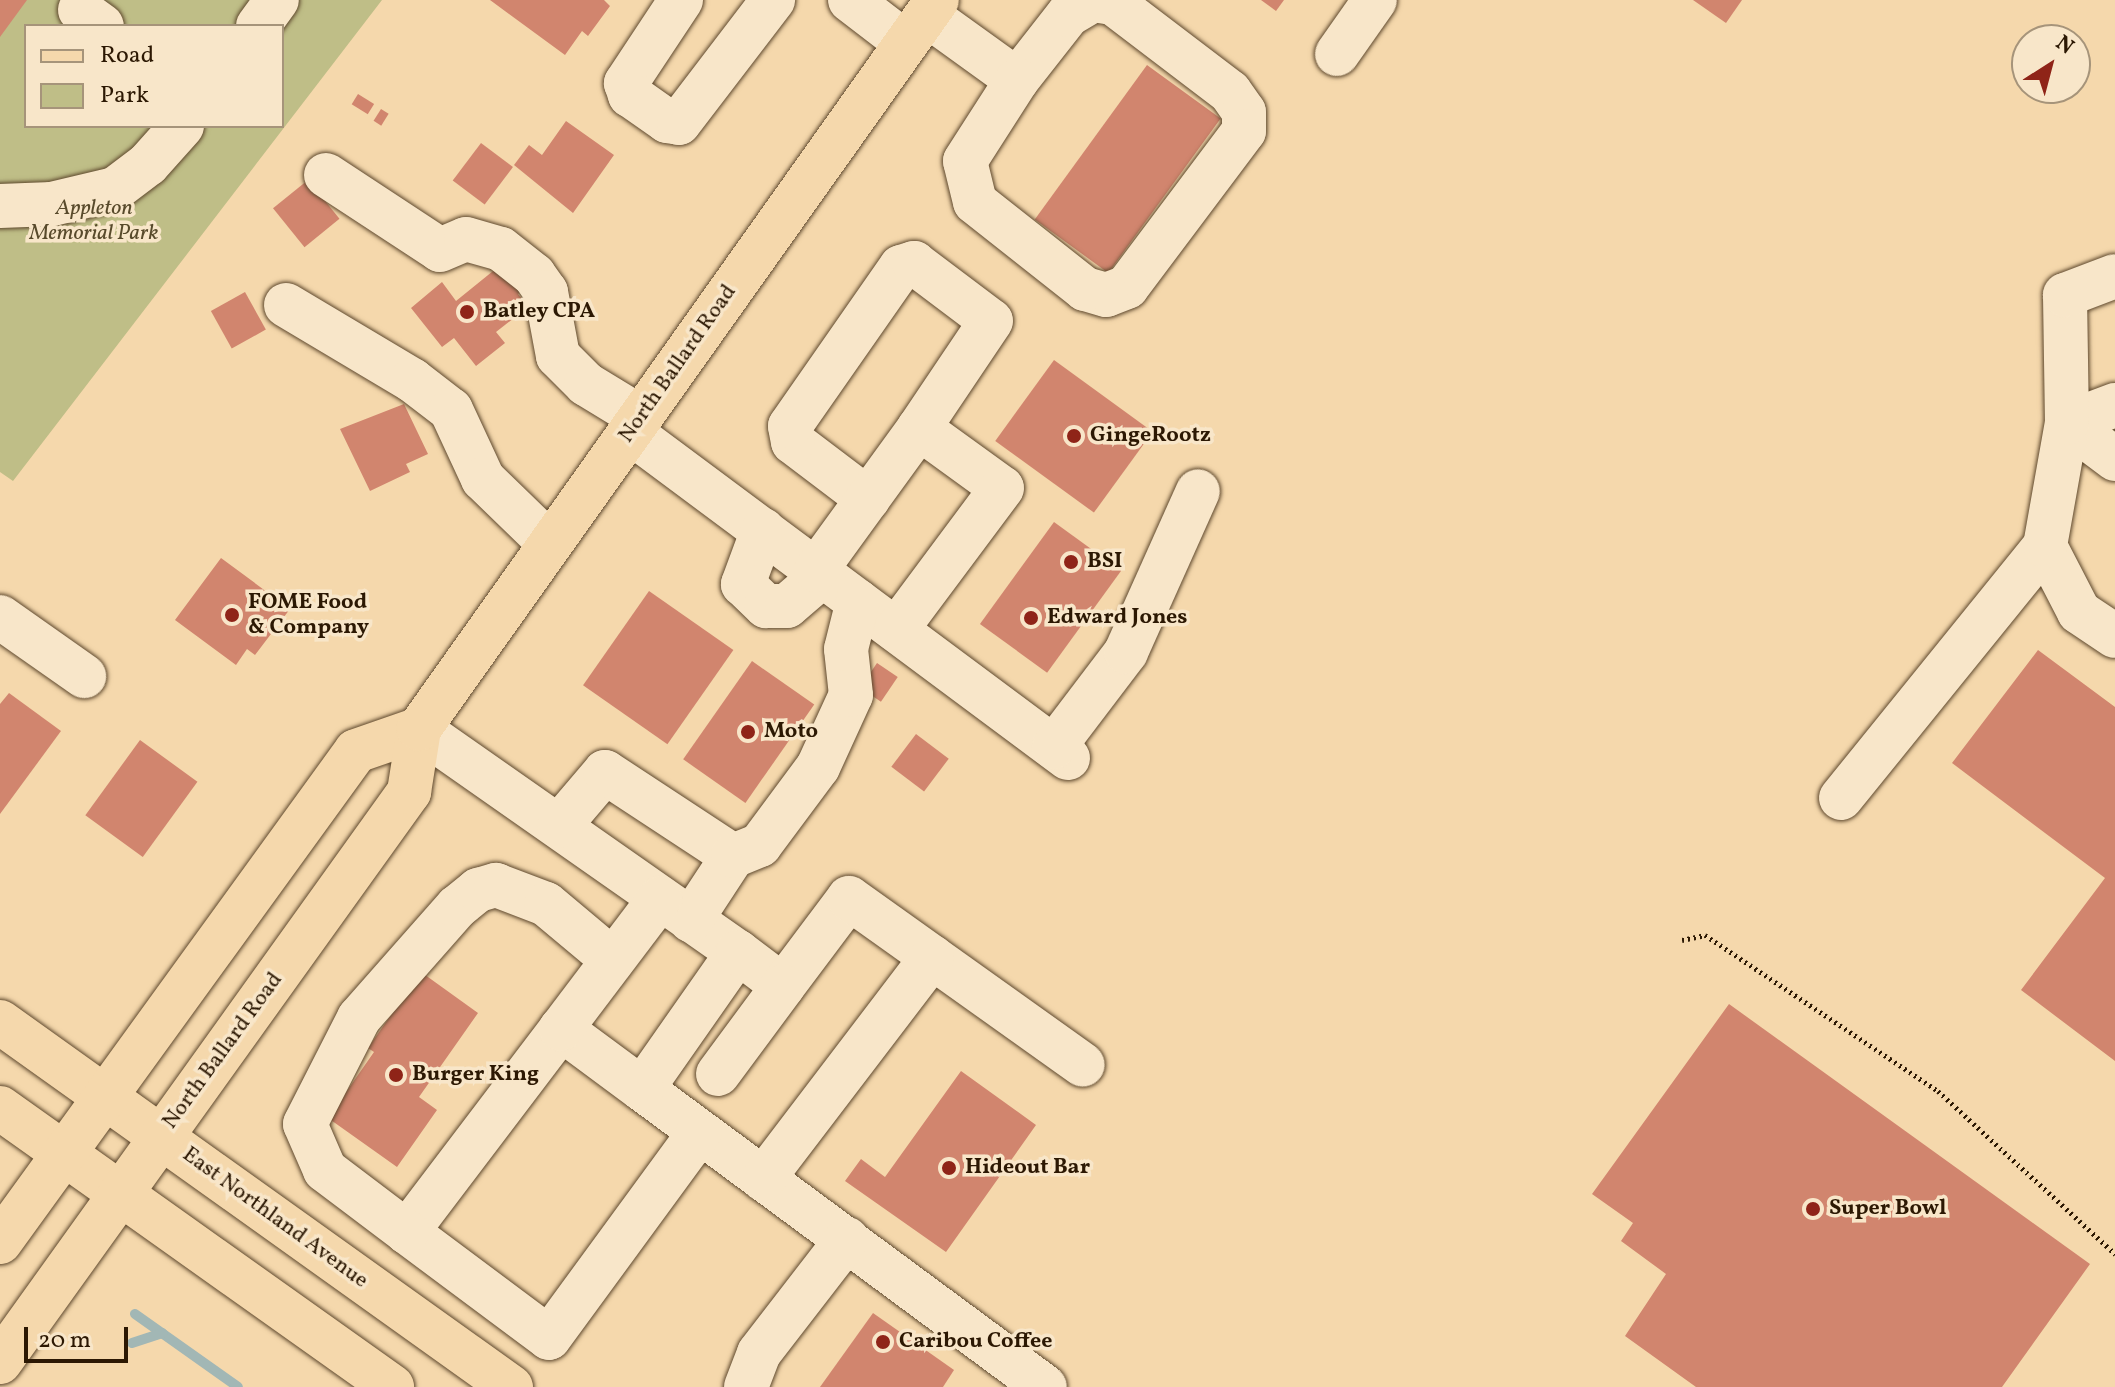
<!DOCTYPE html>
<html>
<head>
<meta charset="utf-8">
<style>
	body { margin:0 }
	#map { position:relative; width:2115px; height:1387px; overflow:hidden; background:#f5d8ac; font-family:Vollkorn,serif }
	div>[style] { position:absolute }
	[style*='--x'] { left:calc(var(--x)*1px); top:calc(var(--y)*1px); width:calc(var(--w)*1px); rotate:calc(var(--a)*1deg) }
	.green>* { inset:0; background:#bfbe87 }
	.stream>* { height:10px; margin:-5px; padding:0 5px; transform-origin:5px; border-radius:5px; background:#a2b7b5 }
	.building>* { inset:0; background:#d1856e; transform-origin:0 0 }
	.path>* { height:5px; margin-top:-2.5px; transform-origin:0; background:repeating-linear-gradient(90deg,#2c1803 0 2px,transparent 0 6px) }
	.roads { filter:drop-shadow(0 0 2px #5e482d) drop-shadow(0 0 2px #5e482d) }
	.minor>* { height:44px; margin:-22px; padding:0 22px; transform-origin:22px; border-radius:22px; background:#f8e6c9 }
	.major>* { height:44px; margin:-22px; padding:0 22px; transform-origin:22px; border-radius:22px; background:#f5d8ac }
	.dots>* { width:22px; height:22px; translate:-50% -50%; box-sizing:border-box; border:4px solid #f8e6c9; border-radius:50% }
	span { translate:-50% -50%; white-space:nowrap; text-align:center; line-height:1.15; -webkit-text-stroke:7px #f8e6c9; paint-order:stroke }
	.park-label { font-size:22px; color:#584a2b; font-style:italic }
	.poi-label { font-size:22px; color:#2c1803; font-weight:700 }
	.left { translate:0 -50%; text-align:left }
	.street-label { font-size:22px; color:#2c1803 }
	.legend { position:absolute; left:24px; top:24px; width:260px; height:104px; box-sizing:border-box; background:#f8e6c9; border:2px solid #a6947a; margin:0; padding:10px 14px; list-style:none; font-size:24px; color:#2c1803 }
	.legend li { display:flex; align-items:center; gap:16px; height:40px }
	.legend b { width:40px; border:2px solid #a6947a }
	.north { position:absolute; left:2011px; top:24px; width:80px; height:80px; box-sizing:border-box; background:#f8e6c9; border:2px solid #a6947a; border-radius:50%; rotate:36deg; font-size:22px; font-weight:700; line-height:32px; text-align:center; color:#2c1803 }
	.north::after { content:''; display:block; margin:auto; width:28px; height:36px; background:#8f2418; clip-path:polygon(50% 0,100% 100%,50% 72%,0 100%) }
	.scale { position:absolute; left:24px; top:1327px; width:104px; height:36px; box-sizing:border-box; border:4px solid #2c1803; border-top:0; padding-left:10px; font-size:24px; line-height:28px; white-space:nowrap; color:#2c1803; -webkit-text-stroke:6px #f8e6c9; paint-order:stroke }
</style>
</head>
<body>
<div id="map">
	<div class="green">
		<div style="clip-path:polygon(evenodd,0 0,382px 0,13px 481px,0 472px,0 0,26px 26px,282px 26px,282px 126px,26px 126px,26px 26px)"></div>
	</div>
	<div class="stream">
		<div style="--x:135;--y:1314;--w:126;--a:35.3"></div>
		<div style="--x:132;--y:1343;--w:32;--a:-18"></div>
	</div>
	<div class="building">
		<div style="clip-path:polygon(0 0,27px 0,0 37px)"></div>
		<div style="clip-path:polygon(490px 0,604px 0,610px 6px,588px 36px,582px 31px,565px 55px)"></div>
		<div style="clip-path:polygon(1261px 0,1284px 0,1276px 11px)"></div>
		<div style="clip-path:polygon(1693px 0,1742px 0,1726px 23px)"></div>
		<div style="left:1147px;top:65px;width:91px;height:191px;rotate:36deg"></div>
		<div style="left:358px;top:94px;width:19px;height:12px;rotate:32deg"></div>
		<div style="left:381px;top:109px;width:9px;height:14px;rotate:32deg"></div>
		<div style="clip-path:polygon(566px 121px,614px 155px,573px 213px,514px 165px,529px 145px,542px 155px)"></div>
		<div style="left:481px;top:143px;width:40px;height:47px;rotate:37deg"></div>
		<div style="left:308px;top:180px;width:50px;height:45px;rotate:51deg"></div>
		<div style="clip-path:polygon(498px 267px,524px 289px,518px 294px,522px 299px,508px 311px,514px 318px,496px 332px,505px 343px,476px 366px,454px 338px,442px 347px,411px 308px,442px 282px,456px 301px)"></div>
		<div style="left:245px;top:292px;width:43px;height:39px;rotate:61deg"></div>
		<div style="left:1054px;top:360px;width:122px;height:100px;rotate:36deg"></div>
		<div style="clip-path:polygon(404px 404px,428px 454px,406px 464px,410px 472px,370px 491px,340px 429px)"></div>
		<div style="left:1054px;top:522px;width:83px;height:126px;rotate:36deg"></div>
		<div style="clip-path:polygon(221px 558px,290px 609px,255px 655px,247px 649px,236px 665px,175px 620px)"></div>
		<div style="left:649px;top:591px;width:103px;height:115px;rotate:35deg"></div>
		<div style="clip-path:polygon(2038px 650px,2115px 707px,2115px 1061px,2021px 990px,2105px 878px,1952px 763px)"></div>
		<div style="left:752px;top:661px;width:76px;height:120px;rotate:35deg"></div>
		<div style="left:877px;top:663px;width:25px;height:30px;rotate:34deg"></div>
		<div style="clip-path:polygon(9px 693px,61px 731px,0 814px,0 704px)"></div>
		<div style="left:916px;top:734px;width:41px;height:41px;rotate:37deg"></div>
		<div style="left:140px;top:740px;width:71px;height:93px;rotate:36deg"></div>
		<div style="clip-path:polygon(421px 972px,478px 1013px,419px 1097px,437px 1110px,397px 1167px,328px 1118px,374px 1052px,368px 1048px)"></div>
		<div style="clip-path:polygon(1729px 1004px,2090px 1264px,2002px 1387px,1696px 1387px,1625px 1336px,1666px 1274px,1621px 1241px,1633px 1223px,1592px 1194px)"></div>
		<div style="clip-path:polygon(961px 1071px,1036px 1125px,946px 1252px,845px 1181px,861px 1159px,885px 1177px)"></div>
		<div style="clip-path:polygon(873px 1313px,954px 1370px,943px 1387px,820px 1387px)"></div>
	</div>
	<div class="path">
		<div style="--x:1682;--y:940;--w:24;--a:-12"></div>
		<div style="--x:1705;--y:935;--w:280;--a:33.8"></div>
		<div style="--x:1938;--y:1091;--w:241;--a:42.6"></div>
	</div>
	<div class="roads">
		<div class="minor">
			<div style="--x:681;--y:0;--w:100;--a:123.5"></div>
			<div style="--x:626;--y:83;--w:13;--a:72"></div>
			<div style="--x:630;--y:95;--w:45;--a:35.1"></div>
			<div style="--x:667;--y:121;--w:12;--a:9"></div>
			<div style="--x:679;--y:123;--w:155;--a:-52.6"></div>
			<div style="--x:850;--y:0;--w:71;--a:37.5"></div>
			<div style="--x:80;--y:10;--w:27;--a:36"></div>
			<div style="--x:927;--y:15;--w:111;--a:35.8"></div>
			<div style="--x:1017;--y:80;--w:83;--a:-51.9"></div>
			<div style="--x:1068;--y:15;--w:29;--a:-31"></div>
			<div style="--x:1093;--y:0;--w:20;--a:9"></div>
			<div style="--x:1113;--y:3;--w:147;--a:37.3"></div>
			<div style="--x:1230;--y:92;--w:24;--a:55"></div>
			<div style="--x:1244;--y:112;--w:19;--a:90"></div>
			<div style="--x:1244;--y:131;--w:195;--a:126.9"></div>
			<div style="--x:1127;--y:287;--w:22;--a:159"></div>
			<div style="--x:1106;--y:295;--w:22;--a:-164"></div>
			<div style="--x:1085;--y:289;--w:140;--a:-141.7"></div>
			<div style="--x:975;--y:202;--w:42;--a:-103.7"></div>
			<div style="--x:965;--y:161;--w:96;--a:-57.3"></div>
			<div style="--x:258;--y:26;--w:32;--a:-54"></div>
			<div style="--x:1337;--y:54;--w:66;--a:-54.9"></div>
			<div style="--x:326;--y:175;--w:136;--a:33.3"></div>
			<div style="--x:440;--y:250;--w:28;--a:-23"></div>
			<div style="--x:466;--y:239;--w:36;--a:16"></div>
			<div style="--x:501;--y:249;--w:42;--a:38.2"></div>
			<div style="--x:534;--y:275;--w:21;--a:55"></div>
			<div style="--x:546;--y:292;--w:65;--a:79.4"></div>
			<div style="--x:558;--y:356;--w:40;--a:45"></div>
			<div style="--x:586;--y:384;--w:63;--a:31.4"></div>
			<div style="--x:0;--y:206;--w:52;--a:-2.2"></div>
			<div style="--x:52;--y:204;--w:65;--a:-13.4"></div>
			<div style="--x:115;--y:189;--w:41;--a:-37.1"></div>
			<div style="--x:148;--y:164;--w:51;--a:-48.2"></div>
			<div style="--x:286;--y:305;--w:147;--a:30.8"></div>
			<div style="--x:412;--y:380;--w:49;--a:37.6"></div>
			<div style="--x:451;--y:410;--w:76;--a:65.1"></div>
			<div style="--x:483;--y:479;--w:93;--a:44.1"></div>
			<div style="--x:2067;--y:423;--w:60;--a:36.9"></div>
			<div style="--x:2067;--y:423;--w:51;--a:-20.6"></div>
			<div style="--x:630;--y:432;--w:546;--a:36.66"></div>
			<div style="--x:868;--y:499;--w:94;--a:-142.8"></div>
			<div style="--x:793;--y:442;--w:16;--a:-101"></div>
			<div style="--x:790;--y:426;--w:194;--a:-55.1"></div>
			<div style="--x:901;--y:267;--w:14;--a:-17"></div>
			<div style="--x:914;--y:263;--w:96;--a:37"></div>
			<div style="--x:991;--y:321;--w:129;--a:123.9"></div>
			<div style="--x:763;--y:530;--w:58;--a:110.3"></div>
			<div style="--x:743;--y:584;--w:32;--a:44"></div>
			<div style="--x:766;--y:606;--w:21;--a:0"></div>
			<div style="--x:787;--y:606;--w:48;--a:-40.7"></div>
			<div style="--x:2045;--y:546;--w:74;--a:62.7"></div>
			<div style="--x:2079;--y:612;--w:43;--a:33.7"></div>
			<div style="--x:816;--y:570;--w:175;--a:-54"></div>
			<div style="--x:919;--y:428;--w:102;--a:35.9"></div>
			<div style="--x:1002;--y:488;--w:177;--a:126.7"></div>
			<div style="--x:0;--y:617;--w:103;--a:35.1"></div>
			<div style="--x:419;--y:729;--w:389;--a:35"></div>
			<div style="--x:738;--y:952;--w:167;--a:125"></div>
			<div style="--x:642;--y:1089;--w:501;--a:36.48"></div>
			<div style="--x:1054;--y:747;--w:119;--a:-52.8"></div>
			<div style="--x:1126;--y:652;--w:176;--a:-65.9"></div>
			<div style="--x:1841;--y:798;--w:324;--a:-51"></div>
			<div style="--x:2045;--y:546;--w:125;--a:-79.9"></div>
			<div style="--x:2067;--y:423;--w:128;--a:-90.9"></div>
			<div style="--x:2065;--y:295;--w:53;--a:-20.8"></div>
			<div style="--x:559;--y:826;--w:71;--a:-49.6"></div>
			<div style="--x:605;--y:772;--w:153;--a:33.3"></div>
			<div style="--x:733;--y:856;--w:77;--a:123.3"></div>
			<div style="--x:733;--y:856;--w:29;--a:-22"></div>
			<div style="--x:760;--y:845;--w:97;--a:-53.4"></div>
			<div style="--x:818;--y:767;--w:79;--a:-65.4"></div>
			<div style="--x:851;--y:695;--w:46;--a:-96.2"></div>
			<div style="--x:846;--y:649;--w:49;--a:-76"></div>
			<div style="--x:738;--y:952;--w:56;--a:37.1"></div>
			<div style="--x:783;--y:986;--w:110;--a:-53.1"></div>
			<div style="--x:849;--y:898;--w:287;--a:35.5"></div>
			<div style="--x:561;--y:1029;--w:255;--a:127.2"></div>
			<div style="--x:407;--y:1232;--w:177;--a:36.7"></div>
			<div style="--x:549;--y:1338;--w:255;--a:-53.8"></div>
			<div style="--x:718;--y:1074;--w:109;--a:-53.5"></div>
			<div style="--x:642;--y:1089;--w:101;--a:-143.5"></div>
			<div style="--x:561;--y:1029;--w:164;--a:-52.9"></div>
			<div style="--x:763;--y:1179;--w:279;--a:-52.7"></div>
			<div style="--x:407;--y:1232;--w:103;--a:-142.9"></div>
			<div style="--x:325;--y:1170;--w:50;--a:-113.5"></div>
			<div style="--x:305;--y:1124;--w:119;--a:-63"></div>
			<div style="--x:359;--y:1018;--w:148;--a:-48.6"></div>
			<div style="--x:457;--y:907;--w:27;--a:-39"></div>
			<div style="--x:478;--y:890;--w:19;--a:-16"></div>
			<div style="--x:496;--y:885;--w:53;--a:20.8"></div>
			<div style="--x:546;--y:904;--w:87;--a:39.9"></div>
			<div style="--x:746;--y:1387;--w:36;--a:-69"></div>
			<div style="--x:759;--y:1353;--w:144;--a:-52.3"></div>
		</div>
		<div class="major">
			<div style="--x:0;--y:1022;--w:628;--a:35.54"></div>
			<div style="--x:0;--y:1108;--w:481;--a:35.4"></div>
			<div style="--x:0;--y:1242;--w:606;--a:-54.06"></div>
			<div style="--x:356;--y:751;--w:67;--a:-19.2"></div>
			<div style="--x:0;--y:1362;--w:702;--a:-54.34"></div>
			<div style="--x:409;--y:792;--w:64;--a:-81"></div>
			<div style="--x:419;--y:729;--w:894;--a:-54.6"></div>
		</div>
	</div>
	<div class="dots">
		<div style="left:467px;top:312px;background:#8f2418"></div>
		<div style="left:1074px;top:436px;background:#8f2418"></div>
		<div style="left:1071px;top:562px;background:#8f2418"></div>
		<div style="left:232px;top:615px;background:#8f2418"></div>
		<div style="left:1031px;top:618px;background:#8f2418"></div>
		<div style="left:748px;top:732px;background:#8f2418"></div>
		<div style="left:396px;top:1075px;background:#8f2418"></div>
		<div style="left:949px;top:1168px;background:#8f2418"></div>
		<div style="left:1813px;top:1209px;background:#8f2418"></div>
		<div style="left:883px;top:1342px;background:#8f2418"></div>
	</div>
	<div class="park-label">
		<span style="left:94px;top:221px">Appleton<br>Memorial Park</span>
	</div>
	<div class="poi-label">
		<span class="left" style="left:483px;top:312px">Batley CPA</span>
		<span class="left" style="left:1090px;top:436px">GingeRootz</span>
		<span class="left" style="left:1087px;top:562px">BSI</span>
		<span class="left" style="left:248px;top:615px">FOME Food<br>&amp; Company</span>
		<span class="left" style="left:1047px;top:618px">Edward Jones</span>
		<span class="left" style="left:764px;top:732px">Moto</span>
		<span class="left" style="left:412px;top:1075px">Burger King</span>
		<span class="left" style="left:965px;top:1168px">Hideout Bar</span>
		<span class="left" style="left:1829px;top:1209px">Super Bowl</span>
		<span class="left" style="left:899px;top:1342px">Caribou Coffee</span>
	</div>
	<div class="street-label">
		<span style="left:678px;top:364px;rotate:-55deg">North Ballard Road</span>
		<span style="left:223px;top:1051px;rotate:-54deg">North Ballard Road</span>
		<span style="left:275px;top:1218px;rotate:36deg">East Northland Avenue</span>
	</div>
	<ul class="legend">
	<li><b style="height:10px;background:#f5d8ac"></b>Road</li>
	<li><b style="height:22px;background:#bfbe87"></b>Park</li>
	</ul>
	<div class="north">N</div>
	<div class="scale">20 m</div>
</div>
</body>
</html>
